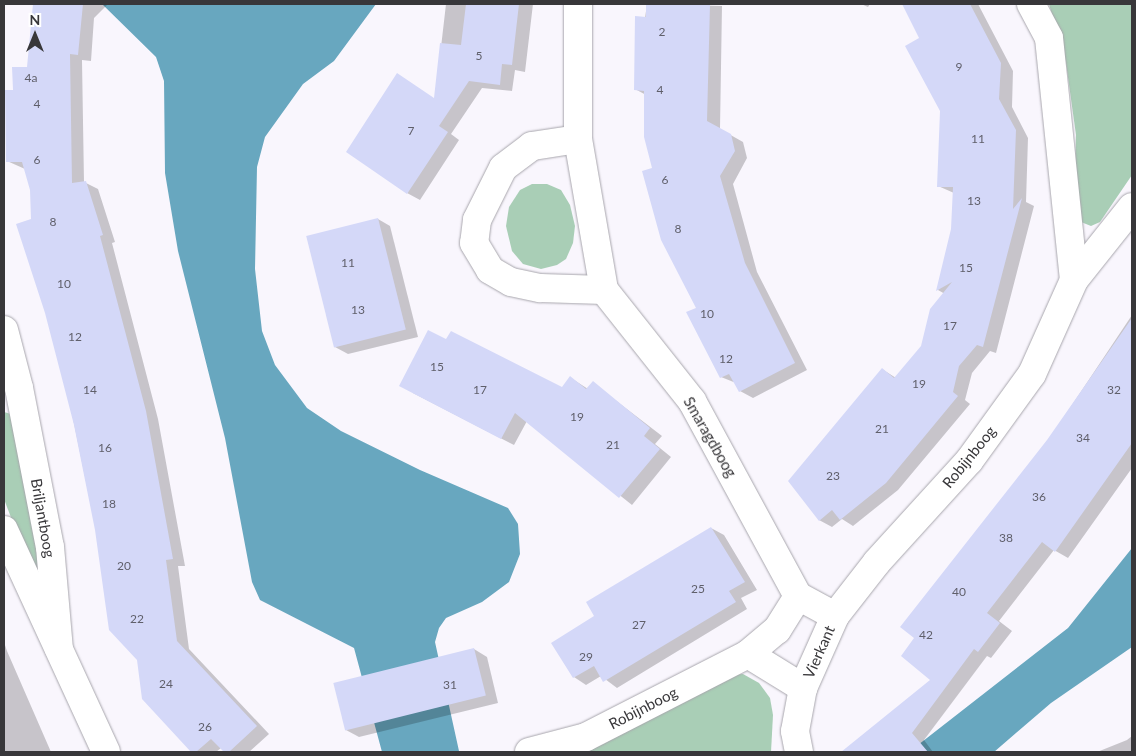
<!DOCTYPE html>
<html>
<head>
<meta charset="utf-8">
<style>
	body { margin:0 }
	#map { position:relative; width:1136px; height:756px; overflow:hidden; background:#f9f6fd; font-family:Lato,sans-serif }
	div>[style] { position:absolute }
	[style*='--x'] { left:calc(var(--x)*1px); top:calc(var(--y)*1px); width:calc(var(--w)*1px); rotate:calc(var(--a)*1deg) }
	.green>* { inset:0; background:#a9ceb6 }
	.water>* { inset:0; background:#68a7bf }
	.shadow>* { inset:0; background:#0003 }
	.building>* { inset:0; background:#d4d8f8; transform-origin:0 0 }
	.roads { filter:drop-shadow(0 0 1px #a8a6ad) drop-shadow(0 0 1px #a8a6ad) }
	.street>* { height:28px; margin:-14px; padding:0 14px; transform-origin:14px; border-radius:14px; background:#fff }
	span { translate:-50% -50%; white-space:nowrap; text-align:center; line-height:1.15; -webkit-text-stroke:4px #fff; paint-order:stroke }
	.number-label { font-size:12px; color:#5f5f6a }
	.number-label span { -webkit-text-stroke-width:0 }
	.street-label { font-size:15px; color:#38373a }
	.frame { position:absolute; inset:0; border:5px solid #38373a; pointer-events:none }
	.north { position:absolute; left:10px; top:10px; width:50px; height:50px; -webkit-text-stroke:4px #fff; paint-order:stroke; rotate:0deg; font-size:14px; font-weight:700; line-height:20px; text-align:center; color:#38373a }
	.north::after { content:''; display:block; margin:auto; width:18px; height:22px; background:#38373a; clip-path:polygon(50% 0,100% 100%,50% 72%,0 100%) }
</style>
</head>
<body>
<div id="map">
	<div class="green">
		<div style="clip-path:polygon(1049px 4px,1132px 4px,1132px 175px,1100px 222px,1091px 226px,1081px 222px,1074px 200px,1076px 135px,1066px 63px)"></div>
		<div style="clip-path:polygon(532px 184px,547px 184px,561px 190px,570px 205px,575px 226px,573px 243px,566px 259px,557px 265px,541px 269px,523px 264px,512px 251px,506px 226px,509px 207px,520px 190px)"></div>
		<div style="clip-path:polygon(4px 412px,11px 414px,47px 576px,35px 581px,4px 499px)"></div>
		<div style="clip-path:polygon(743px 674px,759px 683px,770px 698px,773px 715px,771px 752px,565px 752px,728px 675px)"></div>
	</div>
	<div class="water">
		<div style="clip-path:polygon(102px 4px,376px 4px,334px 61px,303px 84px,265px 137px,257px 167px,255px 269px,262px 331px,275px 365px,307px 408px,341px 431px,420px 470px,508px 508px,518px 524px,520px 554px,509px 582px,482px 602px,446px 618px,439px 628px,435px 642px,459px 751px,382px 752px,354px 648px,260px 600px,252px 582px,225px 438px,178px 251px,165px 173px,164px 81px,156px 57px)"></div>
		<div style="clip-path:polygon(1132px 548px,1132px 647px,1051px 703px,994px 752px,909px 752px,1068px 628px)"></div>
	</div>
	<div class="shadow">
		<div style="clip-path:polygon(34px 4px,107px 5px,94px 18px,91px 61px,82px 60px,84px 182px,98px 189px,115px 242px,112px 243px,158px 419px,185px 566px,178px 566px,189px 649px,269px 734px,249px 752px,226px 752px,221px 748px,216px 752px,193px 752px,143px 699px,138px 659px,96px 530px,32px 220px,32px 190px,25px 169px,7px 161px,14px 91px,28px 68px)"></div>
		<div style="clip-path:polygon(446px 4px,533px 4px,525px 72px,515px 70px,512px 91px,482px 88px,451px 134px,459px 140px,420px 200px,407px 193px,435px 99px)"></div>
		<div style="clip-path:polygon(647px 4px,722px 6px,720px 129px,743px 142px,747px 158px,733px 184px,757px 272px,807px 370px,753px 398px,740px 391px,736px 383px,721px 377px,654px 169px,646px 95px,635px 89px)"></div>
		<div style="clip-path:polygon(861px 4px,870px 4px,868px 7px)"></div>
		<div style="clip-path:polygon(903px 4px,978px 4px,1013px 71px,1012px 107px,1028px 138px,1026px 202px,1034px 206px,996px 353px,990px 351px,972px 373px,965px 400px,970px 404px,898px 490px,853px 526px,842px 519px,832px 527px,819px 520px,882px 369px,896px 378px,922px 347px,945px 294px,938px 290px,953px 229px,954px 193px,938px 186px,941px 111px,921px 39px)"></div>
		<div style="clip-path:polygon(378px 219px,390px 226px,418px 337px,348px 354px,335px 347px)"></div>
		<div style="clip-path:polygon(1132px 315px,1132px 468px,1068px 558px,1054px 550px,999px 621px,1012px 631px,991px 658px,987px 656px,924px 740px,933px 752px,866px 752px,857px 741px,932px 680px,1048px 441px)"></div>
		<div style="clip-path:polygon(447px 341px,562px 389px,571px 378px,588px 389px,593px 383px,662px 436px,655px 444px,671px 457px,632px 505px,527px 421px,514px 445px,413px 393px)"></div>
		<div style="clip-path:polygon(711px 528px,724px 535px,757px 590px,741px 598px,747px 609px,617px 688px,601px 676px,586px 685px,574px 677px,596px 616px)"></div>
		<div style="clip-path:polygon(4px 642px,7px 651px,51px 752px,4px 752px)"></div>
		<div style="clip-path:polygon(474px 649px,487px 657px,498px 703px,359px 737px,346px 730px)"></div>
		<div style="clip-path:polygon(1132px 736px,1132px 752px,1097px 752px,1127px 740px)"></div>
	</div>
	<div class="building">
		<div style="clip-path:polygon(33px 4px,83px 4px,78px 55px,70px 54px,72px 183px,86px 181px,103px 235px,100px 236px,146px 411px,173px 559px,166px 560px,177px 641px,257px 726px,229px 752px,224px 752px,211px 739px,196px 752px,191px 752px,142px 699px,137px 660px,109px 630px,95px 530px,74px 425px,45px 313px,16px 224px,31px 219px,30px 190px,22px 162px,6px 162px,5px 90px,13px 90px,12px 67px,27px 67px)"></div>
		<div style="clip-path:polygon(466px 4px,519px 4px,512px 65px,502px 64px,500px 85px,469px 81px,439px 126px,448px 132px,407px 194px,346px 152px,397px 73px,434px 98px,440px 43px,461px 45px)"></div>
		<div style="clip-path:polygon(646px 4px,710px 4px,707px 121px,731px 134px,735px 151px,720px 176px,745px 263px,795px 363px,739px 392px,729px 374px,720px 378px,686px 312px,696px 308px,661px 240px,642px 171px,652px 168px,644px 137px,644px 91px,634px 90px,635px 16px,646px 17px)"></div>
		<div style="clip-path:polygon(902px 4px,970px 4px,1001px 63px,999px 99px,1016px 130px,1013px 209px,1022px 198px,983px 347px,977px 345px,959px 366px,953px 392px,958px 396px,886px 483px,840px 520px,832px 510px,819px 521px,788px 481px,882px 368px,894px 378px,921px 346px,930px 309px,952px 282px,936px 291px,951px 229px,953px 187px,937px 187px,940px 111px,905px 46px,919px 38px)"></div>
		<div style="left:378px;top:218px;width:115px;height:74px;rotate:76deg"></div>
		<div style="clip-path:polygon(1132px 318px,1132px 443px,1055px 552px,1042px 542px,987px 613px,1000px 623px,978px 652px,974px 649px,912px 733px,928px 752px,841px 752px,930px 680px,901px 656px,914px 638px,900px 627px,1047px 440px)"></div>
		<div style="clip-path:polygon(428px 330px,446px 339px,451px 331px,562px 387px,570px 376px,586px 389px,593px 381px,650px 428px,644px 436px,660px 449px,619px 498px,515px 413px,501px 439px,399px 386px)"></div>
		<div style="clip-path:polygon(711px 527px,745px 582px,729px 591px,736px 602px,603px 682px,594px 666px,573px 678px,551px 643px,594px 616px,586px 602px)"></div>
		<div style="left:474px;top:648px;width:49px;height:145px;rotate:76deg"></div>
	</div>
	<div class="roads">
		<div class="street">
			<div style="--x:578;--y:4;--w:135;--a:90"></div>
			<div style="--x:578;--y:139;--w:153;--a:80.2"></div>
			<div style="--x:604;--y:290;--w:142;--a:51.6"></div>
			<div style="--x:692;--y:401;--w:222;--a:61.5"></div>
			<div style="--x:1031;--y:4;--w:38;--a:62"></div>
			<div style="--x:1049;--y:38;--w:243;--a:84.1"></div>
			<div style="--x:1074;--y:280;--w:93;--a:-51.5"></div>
			<div style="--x:578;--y:139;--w:47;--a:171.3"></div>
			<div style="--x:532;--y:146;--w:36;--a:143"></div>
			<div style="--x:503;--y:168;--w:58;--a:116.6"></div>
			<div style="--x:477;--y:220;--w:23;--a:97"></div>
			<div style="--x:474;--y:243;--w:31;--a:59"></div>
			<div style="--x:490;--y:270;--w:24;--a:30"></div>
			<div style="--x:511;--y:282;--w:30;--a:12"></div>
			<div style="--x:540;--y:288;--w:64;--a:1.8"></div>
			<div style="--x:4;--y:330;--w:60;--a:75.5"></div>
			<div style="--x:19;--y:388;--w:162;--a:79"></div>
			<div style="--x:50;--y:547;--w:102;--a:85"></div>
			<div style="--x:4;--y:530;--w:244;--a:65.3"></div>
			<div style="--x:748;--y:654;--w:38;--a:-40"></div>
			<div style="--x:777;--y:630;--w:40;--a:-58"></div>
			<div style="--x:798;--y:596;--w:42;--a:28.4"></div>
			<div style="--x:529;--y:752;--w:59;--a:-14.7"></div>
			<div style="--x:586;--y:737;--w:182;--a:-27.1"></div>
			<div style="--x:748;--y:654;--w:65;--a:31.7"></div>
			<div style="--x:799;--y:752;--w:21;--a:-101"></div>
			<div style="--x:795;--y:731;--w:44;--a:-79.5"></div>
			<div style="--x:803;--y:688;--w:79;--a:-66"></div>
			<div style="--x:835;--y:616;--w:68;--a:-52.1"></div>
			<div style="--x:877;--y:562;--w:137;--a:-47.7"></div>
			<div style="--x:969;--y:461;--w:107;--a:-54.1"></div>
			<div style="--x:1032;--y:374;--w:103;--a:-65.9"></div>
		</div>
	</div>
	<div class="number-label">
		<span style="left:662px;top:32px">2</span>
		<span style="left:479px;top:56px">5</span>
		<span style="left:959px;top:67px">9</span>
		<span style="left:31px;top:78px">4a</span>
		<span style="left:660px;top:90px">4</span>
		<span style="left:37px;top:104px">4</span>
		<span style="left:411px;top:131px">7</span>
		<span style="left:978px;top:139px">11</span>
		<span style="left:37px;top:160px">6</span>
		<span style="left:665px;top:180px">6</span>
		<span style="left:974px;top:201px">13</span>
		<span style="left:53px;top:222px">8</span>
		<span style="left:678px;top:229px">8</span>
		<span style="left:348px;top:263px">11</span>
		<span style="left:966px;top:268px">15</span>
		<span style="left:64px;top:284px">10</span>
		<span style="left:358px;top:310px">13</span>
		<span style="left:707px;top:314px">10</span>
		<span style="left:950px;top:326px">17</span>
		<span style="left:75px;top:337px">12</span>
		<span style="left:726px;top:359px">12</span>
		<span style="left:437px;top:367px">15</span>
		<span style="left:919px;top:384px">19</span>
		<span style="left:90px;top:390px">14</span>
		<span style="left:480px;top:390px">17</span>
		<span style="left:1114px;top:390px">32</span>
		<span style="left:577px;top:417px">19</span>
		<span style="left:882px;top:429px">21</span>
		<span style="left:1083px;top:438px">34</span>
		<span style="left:613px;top:445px">21</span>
		<span style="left:105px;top:448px">16</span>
		<span style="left:833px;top:476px">23</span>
		<span style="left:1039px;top:497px">36</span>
		<span style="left:109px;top:504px">18</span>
		<span style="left:1006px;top:538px">38</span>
		<span style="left:124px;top:566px">20</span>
		<span style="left:698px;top:589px">25</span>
		<span style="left:959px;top:592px">40</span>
		<span style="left:137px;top:619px">22</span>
		<span style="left:639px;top:625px">27</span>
		<span style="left:926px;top:635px">42</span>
		<span style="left:586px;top:657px">29</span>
		<span style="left:166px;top:684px">24</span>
		<span style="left:450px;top:685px">31</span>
		<span style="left:205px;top:727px">26</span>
	</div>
	<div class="street-label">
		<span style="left:710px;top:437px;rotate:60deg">Smaragdboog</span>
		<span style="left:969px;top:457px;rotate:-51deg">Robijnboog</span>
		<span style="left:43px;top:518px;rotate:80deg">Briljantboog</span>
		<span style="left:819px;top:652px;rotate:-66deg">Vierkant</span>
		<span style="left:643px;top:708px;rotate:-27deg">Robijnboog</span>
	</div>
	<div class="frame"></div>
	<div class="north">N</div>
</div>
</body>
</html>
